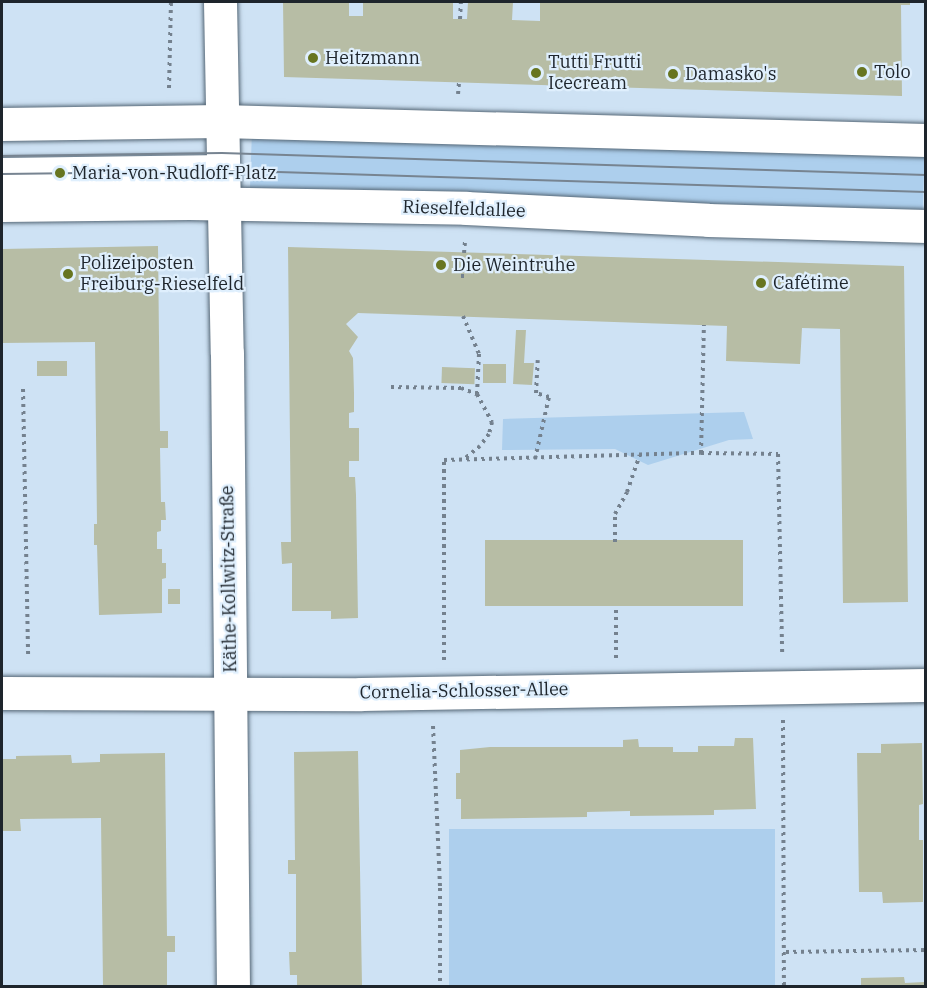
<!DOCTYPE html>
<html>
<head>
<meta charset="utf-8">
<style>
	body { margin:0 }
	#map { position:relative; width:927px; height:988px; overflow:hidden; background:#cee2f4; font-family:"IBM Plex Serif",serif }
	div>[style] { position:absolute }
	[style*='--x'] { left:calc(var(--x)*1px); top:calc(var(--y)*1px); width:calc(var(--w)*1px); rotate:calc(var(--a)*1deg) }
	.green>* { inset:0; background:#adcfed; transform-origin:0 0 }
	.building>* { inset:0; background:#b7bda5; transform-origin:0 0 }
	.path>* { height:4px; margin-top:-2px; transform-origin:0; background:repeating-linear-gradient(90deg,#74818e 0 3px,transparent 0 7.5px) }
	.roads { filter:drop-shadow(0 0 2px #556776) drop-shadow(0 0 2px #556776) }
	.minor>* { height:33px; margin:-16.5px; padding:0 16.5px; transform-origin:16.5px; border-radius:16.5px; background:#fff }
	.tram>* { height:1.5px; margin:-0.75px; padding:0 0.75px; transform-origin:0.75px; border-radius:0.75px; background:#778491 }
	.dots>* { width:16px; height:16px; translate:-50% -50%; box-sizing:border-box; border:3px solid #dfeffd; border-radius:50% }
	span { translate:-50% -50%; white-space:nowrap; text-align:center; line-height:1.15; -webkit-text-stroke:4.5px #dfeffd; paint-order:stroke }
	.poi-label { font-size:18px; color:#1e252c }
	.left { translate:0 -50%; text-align:left }
	.street-label { font-size:18px; color:#1e252c }
	.frame { position:absolute; inset:0; border:3px solid #1e252c; pointer-events:none }
</style>
</head>
<body>
<div id="map">
	<div class="green">
		<div style="left:252px;top:131px;width:673px;height:62px;rotate:2deg"></div>
		<div style="clip-path:polygon(744px 412px,753px 439px,729px 440px,648px 465px,615px 449px,502px 450px,503px 419px)"></div>
		<div style="left:775px;top:829px;width:157px;height:326px;rotate:90deg"></div>
		<div style="left:2px;top:886px;width:1px;height:100px"></div>
	</div>
	<div class="building">
		<div style="clip-path:polygon(283px 2px,349px 2px,349px 16px,363px 16px,363px 2px,453px 2px,453px 19px,467px 19px,468px 2px,513px 2px,512px 20px,540px 21px,540px 2px,910px 2px,910px 5px,901px 5px,902px 96px,284px 77px)"></div>
		<div style="clip-path:polygon(158px 246px,160px 431px,168px 431px,168px 448px,160px 448px,161px 502px,165px 502px,166px 520px,161px 520px,161px 531px,157px 532px,157px 549px,162px 549px,162px 563px,166px 563px,166px 578px,162px 579px,162px 613px,99px 615px,97px 545px,94px 545px,94px 524px,97px 524px,95px 342px,2px 343px,2px 249px)"></div>
		<div style="clip-path:polygon(288px 247px,904px 266px,908px 602px,843px 603px,840px 329px,802px 328px,800px 364px,726px 361px,727px 326px,358px 313px,346px 324px,358px 337px,349px 351px,353px 358px,354px 393px,354px 412px,349px 413px,349px 428px,359px 428px,359px 461px,349px 461px,349px 477px,355px 477px,356px 495px,358px 618px,331px 619px,331px 611px,292px 611px,292px 563px,282px 564px,281px 542px,291px 542px)"></div>
		<div style="clip-path:polygon(516px 330px,526px 330px,524px 363px,534px 363px,532px 385px,513px 384px)"></div>
		<div style="left:67px;top:361px;width:15px;height:30px;rotate:90deg"></div>
		<div style="left:483px;top:364px;width:23px;height:19px"></div>
		<div style="left:442px;top:367px;width:33px;height:16px;rotate:2deg"></div>
		<div style="left:743px;top:540px;width:66px;height:258px;rotate:90deg"></div>
		<div style="left:180px;top:589px;width:15px;height:12px;rotate:90deg"></div>
		<div style="clip-path:polygon(735px 738px,753px 738px,756px 809px,714px 810px,714px 815px,630px 816px,630px 811px,587px 812px,587px 817px,461px 819px,461px 799px,456px 799px,456px 773px,460px 773px,460px 750px,490px 747px,623px 747px,623px 740px,638px 739px,639px 747px,673px 747px,673px 752px,698px 752px,698px 746px,734px 746px)"></div>
		<div style="clip-path:polygon(922px 743px,923px 804px,919px 805px,919px 840px,923px 840px,923px 902px,883px 903px,882px 892px,859px 892px,857px 753px,881px 753px,881px 744px)"></div>
		<div style="clip-path:polygon(358px 751px,362px 986px,297px 986px,297px 975px,290px 975px,289px 952px,296px 952px,296px 874px,288px 874px,288px 860px,295px 860px,294px 752px)"></div>
		<div style="clip-path:polygon(165px 753px,167px 936px,175px 936px,175px 952px,167px 952px,167px 986px,103px 986px,101px 818px,20px 819px,21px 831px,2px 831px,2px 759px,16px 759px,16px 756px,71px 755px,72px 763px,100px 762px,100px 754px)"></div>
		<div style="clip-path:polygon(904px 977px,905px 983px,924px 982px,924px 986px,861px 986px,861px 978px)"></div>
	</div>
	<div class="path">
		<div style="--x:460;--y:19;--w:17;--a:-87"></div>
		<div style="--x:169;--y:88;--w:86;--a:-88.7"></div>
		<div style="--x:458;--y:94;--w:12;--a:-85"></div>
		<div style="--x:464;--y:253;--w:12;--a:-85"></div>
		<div style="--x:461;--y:276;--w:3;--a:0"></div>
		<div style="--x:463;--y:316;--w:41;--a:67.2"></div>
		<div style="--x:479;--y:354;--w:40;--a:92.9"></div>
		<div style="--x:477;--y:394;--w:32;--a:62"></div>
		<div style="--x:492;--y:422;--w:12;--a:104"></div>
		<div style="--x:489;--y:434;--w:15;--a:127"></div>
		<div style="--x:480;--y:446;--w:21;--a:141"></div>
		<div style="--x:391;--y:387;--w:70;--a:0.8"></div>
		<div style="--x:461;--y:388;--w:17;--a:21"></div>
		<div style="--x:23;--y:389;--w:270;--a:88.9"></div>
		<div style="--x:701;--y:453;--w:128;--a:-88.7"></div>
		<div style="--x:535;--y:459;--w:64;--a:-77.3"></div>
		<div style="--x:549;--y:397;--w:14;--a:-163"></div>
		<div style="--x:536;--y:393;--w:33;--a:-87"></div>
		<div style="--x:615;--y:542;--w:28;--a:-90"></div>
		<div style="--x:615;--y:514;--w:25;--a:-61"></div>
		<div style="--x:627;--y:492;--w:39;--a:-71"></div>
		<div style="--x:616;--y:658;--w:50;--a:-90"></div>
		<div style="--x:444;--y:660;--w:200;--a:-90"></div>
		<div style="--x:444;--y:460;--w:257;--a:-1.6"></div>
		<div style="--x:701;--y:453;--w:77;--a:0.7"></div>
		<div style="--x:778;--y:454;--w:199;--a:88.8"></div>
		<div style="--x:783;--y:720;--w:266;--a:89.8"></div>
		<div style="--x:433;--y:726;--w:162;--a:87.5"></div>
		<div style="--x:440;--y:888;--w:98;--a:90"></div>
		<div style="--x:786;--y:952;--w:140;--a:-0.8"></div>
	</div>
	<div class="roads">
		<div class="minor">
			<div style="--x:220;--y:2;--w:351;--a:88.9"></div>
			<div style="--x:227;--y:353;--w:633;--a:89.46"></div>
			<div style="--x:2;--y:124;--w:219;--a:-0.8"></div>
			<div style="--x:221;--y:121;--w:705;--a:1.54"></div>
			<div style="--x:2;--y:174;--w:221;--a:-0.8"></div>
			<div style="--x:2;--y:205;--w:187;--a:-0.6"></div>
			<div style="--x:189;--y:203;--w:277;--a:1"></div>
			<div style="--x:466;--y:208;--w:242;--a:2.8"></div>
			<div style="--x:708;--y:220;--w:218;--a:1.6"></div>
			<div style="--x:2;--y:693;--w:359;--a:0.2"></div>
			<div style="--x:361;--y:694;--w:565;--a:-0.91"></div>
		</div>
	</div>
	<div class="tram">
		<div style="--x:2;--y:156;--w:220;--a:-0.8"></div>
		<div style="--x:222;--y:153;--w:704;--a:1.79"></div>
		<div style="--x:2;--y:174;--w:244;--a:-0.7"></div>
		<div style="--x:246;--y:171;--w:680;--a:1.77"></div>
	</div>
	<div class="dots">
		<div style="left:313px;top:58px;background:#677521"></div>
		<div style="left:862px;top:72px;background:#677521"></div>
		<div style="left:536px;top:73px;background:#677521"></div>
		<div style="left:673px;top:74px;background:#677521"></div>
		<div style="left:60px;top:173px;background:#677521"></div>
		<div style="left:441px;top:265px;background:#677521"></div>
		<div style="left:68px;top:274px;background:#677521"></div>
		<div style="left:761px;top:283px;background:#677521"></div>
	</div>
	<div class="poi-label">
		<span class="left" style="left:325px;top:58px">Heitzmann</span>
		<span class="left" style="left:548px;top:73px">Tutti Frutti<br>Icecream</span>
		<span class="left" style="left:874px;top:72px">Tolo</span>
		<span class="left" style="left:685px;top:74px">Damasko's</span>
		<span class="left" style="left:72px;top:173px">Maria-von-Rudloff-Platz</span>
		<span class="left" style="left:80px;top:274px">Polizeiposten<br>Freiburg-Rieselfeld</span>
		<span class="left" style="left:453px;top:265px">Die Weintruhe</span>
		<span class="left" style="left:773px;top:283px">Cafétime</span>
	</div>
	<div class="street-label">
		<span style="left:464px;top:209px;rotate:2deg">Rieselfeldallee</span>
		<span style="left:229px;top:579px;rotate:-91deg">Käthe-Kollwitz-Straße</span>
		<span style="left:464px;top:691px;rotate:-1deg">Cornelia-Schlosser-Allee</span>
	</div>
	<div class="frame"></div>
</div>
</body>
</html>
